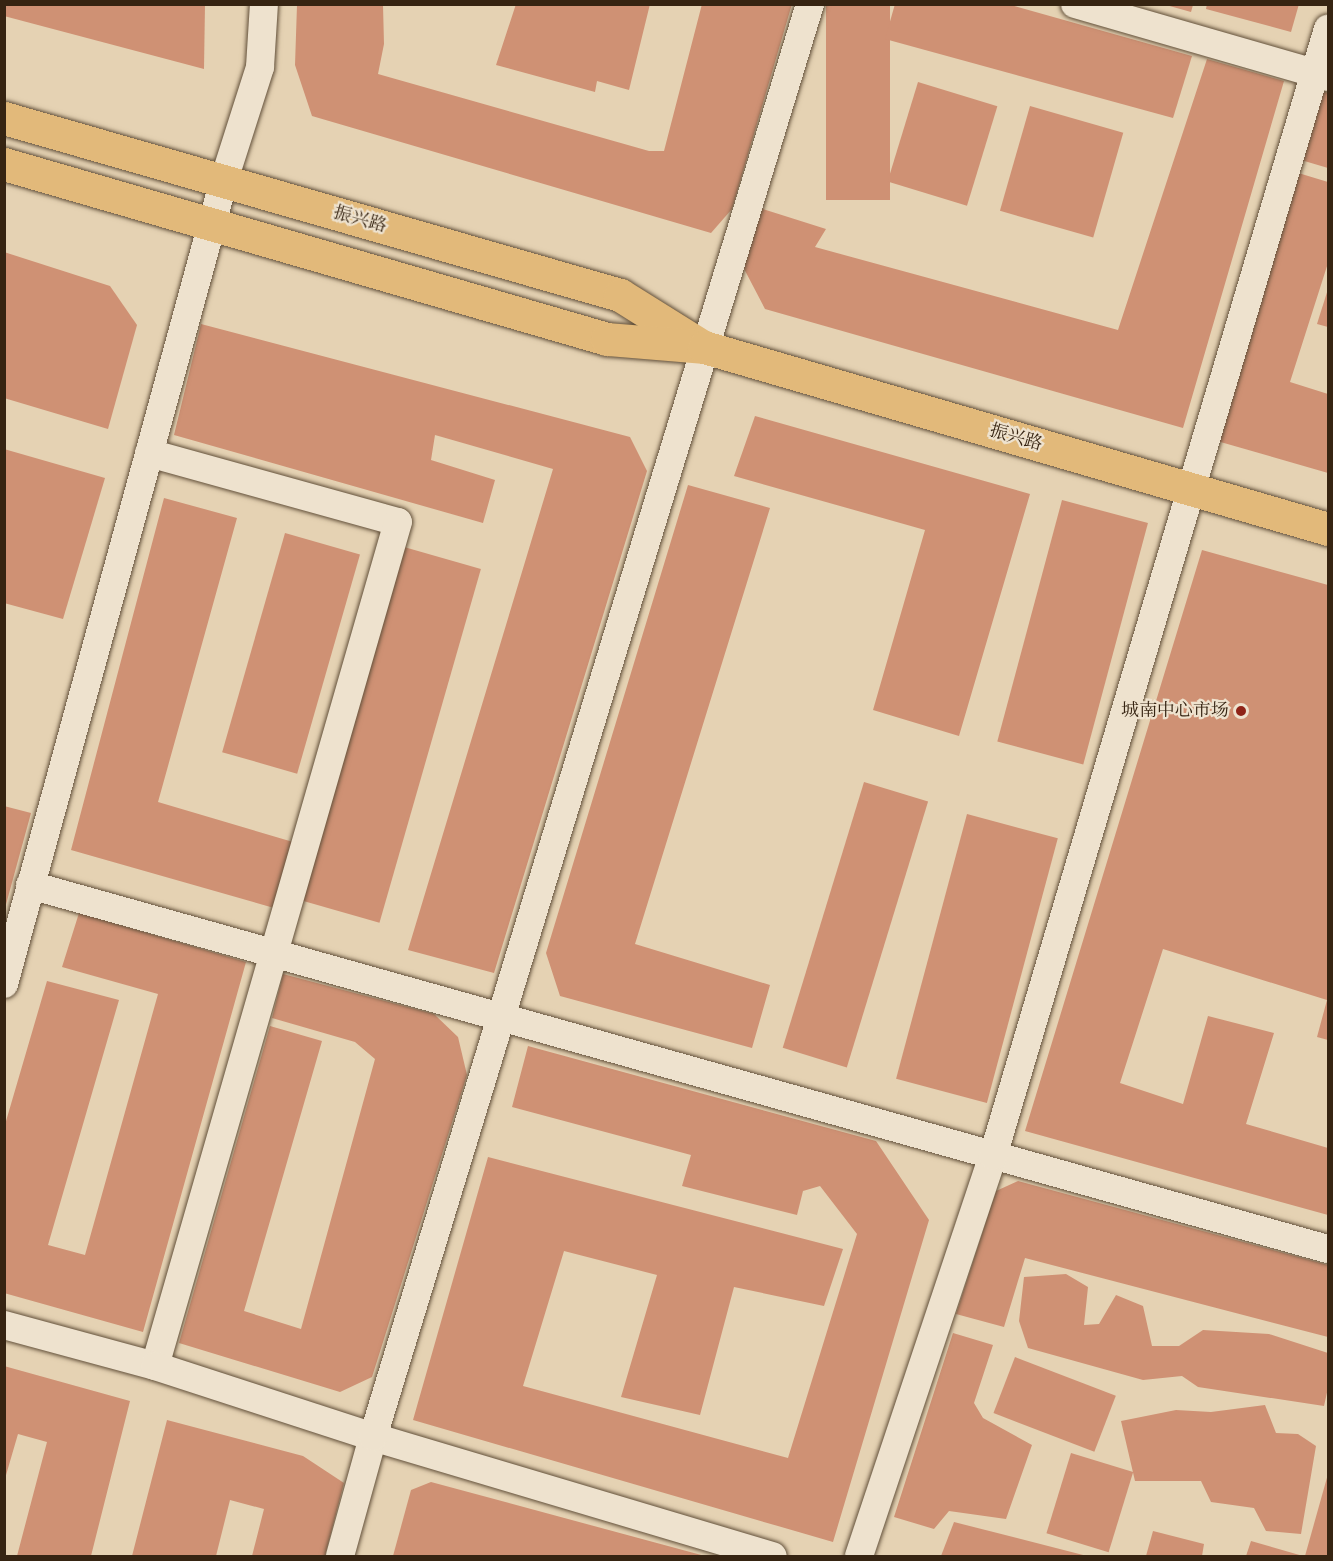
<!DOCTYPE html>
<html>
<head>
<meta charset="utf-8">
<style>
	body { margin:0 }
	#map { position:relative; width:1333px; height:1561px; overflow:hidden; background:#e5d2b3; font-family:"Old Standard TT","Noto Serif SC",serif }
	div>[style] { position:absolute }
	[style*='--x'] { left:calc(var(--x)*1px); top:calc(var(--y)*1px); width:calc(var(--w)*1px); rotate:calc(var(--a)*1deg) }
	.building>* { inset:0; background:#cf9174; transform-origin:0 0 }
	.roads { filter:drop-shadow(0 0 2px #62503a) drop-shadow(0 0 2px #62503a) }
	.minor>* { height:28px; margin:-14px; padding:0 14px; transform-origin:14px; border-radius:14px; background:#eee2ce }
	.major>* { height:33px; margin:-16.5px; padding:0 16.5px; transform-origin:16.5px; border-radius:16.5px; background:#e2b97a }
	.dots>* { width:16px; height:16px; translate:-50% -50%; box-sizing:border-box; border:3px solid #eee2ce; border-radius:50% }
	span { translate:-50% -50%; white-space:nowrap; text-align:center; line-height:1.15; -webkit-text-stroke:4.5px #eee2ce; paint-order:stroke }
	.street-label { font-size:18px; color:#362412 }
	.poi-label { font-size:18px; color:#362412 }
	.right { translate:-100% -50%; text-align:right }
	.frame { position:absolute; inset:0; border:6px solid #362412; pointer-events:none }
</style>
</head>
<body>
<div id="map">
	<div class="building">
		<div style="clip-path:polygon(4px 4px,205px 4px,204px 69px,4px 16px)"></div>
		<div style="clip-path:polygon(516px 4px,650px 4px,629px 90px,597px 81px,595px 92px,496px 65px)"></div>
		<div style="clip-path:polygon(702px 4px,792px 4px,732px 209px,711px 233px,312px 116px,295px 65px,297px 5px,383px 5px,384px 44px,378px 74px,649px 151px,664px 151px)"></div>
		<div style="left:826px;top:4px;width:64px;height:196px"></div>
		<div style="clip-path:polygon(895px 4px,1007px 4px,1192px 56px,1173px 118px,885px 39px)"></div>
		<div style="clip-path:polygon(1207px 4px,1299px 4px,1291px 32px,1206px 9px)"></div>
		<div style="clip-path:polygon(1166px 5px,1193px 5px,1191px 12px)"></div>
		<div style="clip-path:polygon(1207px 59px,1284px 81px,1183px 428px,765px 309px,741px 263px,760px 208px,826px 229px,815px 247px,1118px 330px)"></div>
		<div style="left:918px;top:82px;width:83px;height:104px;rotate:17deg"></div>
		<div style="clip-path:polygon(1318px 90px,1328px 93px,1328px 168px,1301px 160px)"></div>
		<div style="left:1030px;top:106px;width:97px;height:109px;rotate:16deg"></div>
		<div style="clip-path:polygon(1295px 172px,1328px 182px,1328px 263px,1290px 382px,1328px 394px,1328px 473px,1217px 441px)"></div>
		<div style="clip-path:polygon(4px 252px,110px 286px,137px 325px,108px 429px,4px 398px)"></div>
		<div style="clip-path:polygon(1328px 289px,1328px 327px,1317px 324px)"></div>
		<div style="clip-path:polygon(201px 324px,630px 437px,647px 471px,494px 973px,408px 950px,553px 469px,435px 435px,431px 460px,495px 480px,483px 523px,174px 435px)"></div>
		<div style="clip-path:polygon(755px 416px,1030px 494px,959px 736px,873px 710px,925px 530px,734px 476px)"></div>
		<div style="clip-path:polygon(4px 449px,105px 478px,63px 619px,4px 603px)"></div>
		<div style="clip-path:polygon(688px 485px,770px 508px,635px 944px,770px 985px,752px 1048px,560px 996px,546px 953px)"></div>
		<div style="clip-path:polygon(164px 498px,237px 518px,158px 802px,293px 842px,274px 908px,71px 850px)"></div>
		<div style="left:1062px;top:500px;width:89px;height:250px;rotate:15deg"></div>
		<div style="left:285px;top:533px;width:78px;height:228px;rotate:16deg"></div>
		<div style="left:404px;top:547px;width:80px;height:368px;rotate:16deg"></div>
		<div style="clip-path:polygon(1202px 550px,1328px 585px,1328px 1040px,1317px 1037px,1327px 1000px,1163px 949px,1120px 1083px,1183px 1104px,1208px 1016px,1274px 1033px,1246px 1124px,1328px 1148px,1328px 1215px,1025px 1131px)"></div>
		<div style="left:864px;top:782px;width:67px;height:278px;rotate:17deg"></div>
		<div style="clip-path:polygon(4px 806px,31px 813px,5px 908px,4px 908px)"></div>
		<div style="left:967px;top:814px;width:94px;height:274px;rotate:15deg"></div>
		<div style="clip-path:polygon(79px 913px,246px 962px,143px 1332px,4px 1293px,4px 1128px,47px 981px,119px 1000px,48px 1245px,85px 1255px,158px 994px,62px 967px)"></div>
		<div style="clip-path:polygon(283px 974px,434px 1014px,458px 1037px,467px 1075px,372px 1377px,340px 1392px,179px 1343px,270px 1026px,322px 1041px,244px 1311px,301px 1329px,375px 1059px,355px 1042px,272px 1018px)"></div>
		<div style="clip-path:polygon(528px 1046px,876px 1141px,929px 1220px,833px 1542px,413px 1420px,488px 1157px,843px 1249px,824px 1306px,734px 1287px,700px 1415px,621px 1397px,657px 1275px,564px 1251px,523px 1386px,788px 1458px,857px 1234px,820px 1186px,803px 1191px,797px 1215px,682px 1186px,691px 1155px,512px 1107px)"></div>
		<div style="clip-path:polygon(1018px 1181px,1328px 1265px,1328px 1337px,1025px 1258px,1004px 1327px,956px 1314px,996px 1191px)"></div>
		<div style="clip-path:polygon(1066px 1274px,1088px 1287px,1084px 1325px,1099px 1324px,1116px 1295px,1143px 1306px,1152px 1346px,1179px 1346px,1203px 1330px,1269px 1334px,1328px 1353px,1328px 1388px,1324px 1406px,1198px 1387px,1182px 1376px,1143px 1380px,1028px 1348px,1019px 1321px,1024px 1277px)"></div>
		<div style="clip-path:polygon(953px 1333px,993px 1345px,974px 1403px,983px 1418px,1032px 1445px,1006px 1519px,949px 1511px,934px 1529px,894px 1517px)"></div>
		<div style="left:1015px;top:1357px;width:108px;height:60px;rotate:21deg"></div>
		<div style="clip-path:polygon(4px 1366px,130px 1401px,91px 1556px,17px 1556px,47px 1442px,18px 1434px,4px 1482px)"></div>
		<div style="clip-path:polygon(1265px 1405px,1276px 1433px,1298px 1434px,1316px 1446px,1301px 1534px,1266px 1531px,1254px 1508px,1211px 1502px,1201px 1481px,1135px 1481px,1121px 1421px,1176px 1410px,1211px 1412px)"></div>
		<div style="clip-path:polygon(167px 1420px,303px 1456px,344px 1483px,325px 1556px,252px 1556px,264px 1509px,230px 1500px,216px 1556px,132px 1556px)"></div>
		<div style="left:1071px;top:1453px;width:65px;height:84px;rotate:17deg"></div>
		<div style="clip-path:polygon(1328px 1474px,1328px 1556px,1305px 1556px)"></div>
		<div style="clip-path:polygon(431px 1482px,705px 1556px,393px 1556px,411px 1490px)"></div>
		<div style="clip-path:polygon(954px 1522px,1087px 1556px,941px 1556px)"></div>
		<div style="clip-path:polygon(1153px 1531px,1204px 1544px,1202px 1556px,1146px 1556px)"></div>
		<div style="clip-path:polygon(1251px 1541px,1303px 1556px,1246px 1556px)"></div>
	</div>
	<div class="roads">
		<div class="minor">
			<div style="--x:1075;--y:4;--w:263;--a:16.1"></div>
			<div style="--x:149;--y:453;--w:258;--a:15.5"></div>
			<div style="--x:398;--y:522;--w:878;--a:106.06"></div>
			<div style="--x:30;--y:885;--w:1348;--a:15.67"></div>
			<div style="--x:4;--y:984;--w:834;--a:-74.7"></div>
			<div style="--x:224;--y:180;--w:119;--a:-72.3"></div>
			<div style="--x:260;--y:67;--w:63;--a:-86.4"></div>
			<div style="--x:4;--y:1325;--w:156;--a:15.2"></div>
			<div style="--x:155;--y:1366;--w:229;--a:18"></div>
			<div style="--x:373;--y:1437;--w:417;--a:16.6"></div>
			<div style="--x:340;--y:1556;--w:123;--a:-74.5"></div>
			<div style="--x:373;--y:1437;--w:1498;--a:-73.04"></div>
			<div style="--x:859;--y:1556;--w:422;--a:-71.5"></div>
			<div style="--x:993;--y:1156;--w:1176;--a:-73.45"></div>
		</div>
		<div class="major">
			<div style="--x:4;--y:118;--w:641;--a:16.03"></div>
			<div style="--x:620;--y:295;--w:94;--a:32"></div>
			<div style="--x:4;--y:164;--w:628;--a:16.18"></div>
			<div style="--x:607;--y:339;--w:97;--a:4.7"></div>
			<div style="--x:704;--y:347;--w:650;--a:16.26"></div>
		</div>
	</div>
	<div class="dots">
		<div style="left:1241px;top:711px;background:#8f2418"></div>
	</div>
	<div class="street-label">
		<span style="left:360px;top:220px;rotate:16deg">振兴路</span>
		<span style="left:1016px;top:438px;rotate:16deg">振兴路</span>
	</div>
	<div class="poi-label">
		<span class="right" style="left:1229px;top:711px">城南中心市场</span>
	</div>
	<div class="frame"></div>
</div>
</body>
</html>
